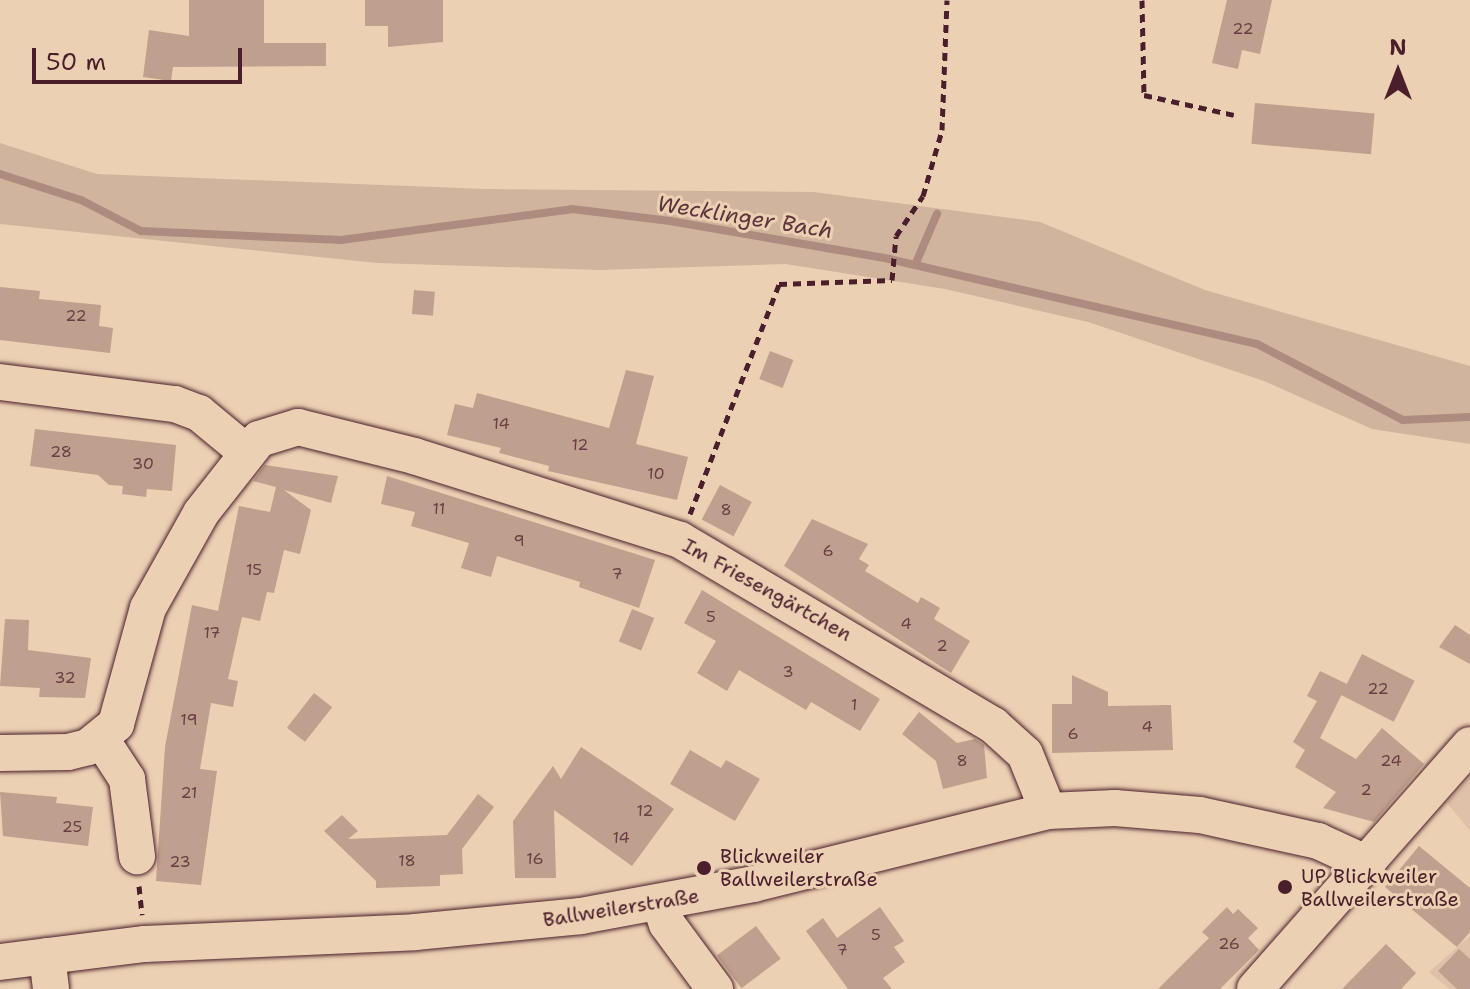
<!DOCTYPE html>
<html>
<head>
<meta charset="utf-8">
<style>
	body { margin:0 }
	#map { position:relative; width:1470px; height:989px; overflow:hidden; background:#ecd0b3; font-family:"Shantell Sans",sans-serif }
	div>[style] { position:absolute }
	[style*='--x'] { left:calc(var(--x)*1px); top:calc(var(--y)*1px); width:calc(var(--w)*1px); rotate:calc(var(--a)*1deg) }
	.built>* { inset:0; background:#dec1a8 }
	.green>* { inset:0; background:#d1b49d }
	.stream>* { height:8px; margin:-4px; padding:0 4px; transform-origin:4px; border-radius:4px; background:#ad8c7f }
	.building>* { inset:0; background:#bf9f8d; transform-origin:0 0 }
	.path>* { height:5px; margin-top:-2.5px; transform-origin:0; background:repeating-linear-gradient(90deg,#4a1f2b 0 8px,transparent 0 14px) }
	.roads { filter:drop-shadow(0 0 2px #4a1f2b) drop-shadow(0 0 2px #4a1f2b) }
	.minor>* { height:36px; margin:-18px; padding:0 18px; transform-origin:18px; border-radius:18px; background:#ecd0b3 }
	.dots>* { width:22px; height:22px; translate:-50% -50%; box-sizing:border-box; border:4px solid #ecd0b3; border-radius:50% }
	span { translate:-50% -50%; white-space:nowrap; text-align:center; line-height:1.15; -webkit-text-stroke:6px #ecd0b3; paint-order:stroke }
	.number-label { font-size:16px; color:#673f44 }
	.number-label span { -webkit-text-stroke-width:0 }
	.street-label { font-size:20px; color:#4a1f2b }
	.poi-label { font-size:20px; color:#4a1f2b }
	.left { translate:0 -50%; text-align:left }
	.water-label { font-size:22px; color:#5e353c; font-style:italic }
	.north { position:absolute; left:1358px; top:32px; width:80px; height:80px; -webkit-text-stroke:6px #ecd0b3; paint-order:stroke; rotate:0deg; font-size:22px; font-weight:700; line-height:32px; text-align:center; color:#4a1f2b }
	.north::after { content:''; display:block; margin:auto; width:28px; height:36px; background:#4a1f2b; clip-path:polygon(50% 0,100% 100%,50% 72%,0 100%) }
	.scale { position:absolute; left:32px; top:48px; width:210px; height:36px; box-sizing:border-box; border:4px solid #4a1f2b; border-top:0; padding-left:10px; font-size:24px; line-height:28px; white-space:nowrap; color:#4a1f2b; -webkit-text-stroke:6px #ecd0b3; paint-order:stroke }
</style>
</head>
<body>
<div id="map">
	<div class="built">
		<div style="clip-path:polygon(1470px 777px,1470px 831px,1447px 803px)"></div>
		<div style="clip-path:polygon(1470px 936px,1470px 989px,1449px 989px,1429px 972px)"></div>
	</div>
	<div class="green">
		<div style="clip-path:polygon(0 143px,97px 174px,486px 189px,814px 192px,1040px 222px,1205px 290px,1470px 366px,1470px 444px,1372px 429px,1264px 381px,1088px 322px,945px 289px,785px 264px,600px 270px,377px 263px,0 224px)"></div>
	</div>
	<div class="stream">
		<div style="--x:0;--y:174;--w:85;--a:17.8"></div>
		<div style="--x:81;--y:200;--w:68;--a:27.3"></div>
		<div style="--x:141;--y:231;--w:200;--a:2.6"></div>
		<div style="--x:341;--y:240;--w:233;--a:-7.6"></div>
		<div style="--x:572;--y:209;--w:99;--a:7"></div>
		<div style="--x:670;--y:221;--w:222;--a:9.8"></div>
		<div style="--x:889;--y:259;--w:378;--a:13"></div>
		<div style="--x:1257;--y:344;--w:165;--a:27.5"></div>
		<div style="--x:1403;--y:420;--w:67;--a:-2.6"></div>
		<div style="--x:915;--y:265;--w:56;--a:-66.7"></div>
	</div>
	<div class="building">
		<div style="clip-path:polygon(189px 0,264px 0,264px 43px,326px 43px,326px 66px,173px 67px,171px 81px,143px 77px,149px 30px,189px 36px)"></div>
		<div style="clip-path:polygon(365px 0,443px 0,443px 42px,388px 47px,388px 26px,365px 26px)"></div>
		<div style="clip-path:polygon(1227px 0,1272px 0,1260px 54px,1242px 50px,1238px 69px,1212px 63px)"></div>
		<div style="left:1255px;top:103px;width:120px;height:41px;rotate:5deg"></div>
		<div style="clip-path:polygon(0 287px,40px 291px,39px 299px,101px 305px,99px 326px,113px 328px,110px 353px,0 340px)"></div>
		<div style="left:414px;top:290px;width:21px;height:24px;rotate:5deg"></div>
		<div style="left:770px;top:351px;width:25px;height:30px;rotate:21deg"></div>
		<div style="clip-path:polygon(626px 370px,654px 376px,636px 444px,688px 457px,677px 500px,548px 471px,549px 466px,499px 453px,501px 448px,447px 435px,455px 404px,473px 408px,477px 393px,609px 428px)"></div>
		<div style="clip-path:polygon(35px 429px,176px 445px,172px 491px,147px 489px,146px 497px,122px 494px,123px 486px,109px 485px,98px 475px,30px 466px)"></div>
		<div style="clip-path:polygon(265px 465px,338px 476px,331px 503px,284px 490px,311px 510px,300px 554px,284px 550px,274px 593px,267px 592px,260px 621px,242px 617px,228px 679px,238px 681px,233px 707px,211px 703px,200px 769px,217px 771px,201px 885px,156px 881px,165px 747px,192px 605px,218px 611px,239px 506px,270px 512px,276px 487px,253px 481px)"></div>
		<div style="clip-path:polygon(387px 476px,655px 560px,639px 608px,579px 587px,580px 582px,497px 556px,491px 577px,461px 568px,469px 543px,411px 526px,415px 512px,381px 504px)"></div>
		<div style="left:720px;top:485px;width:36px;height:39px;rotate:28deg"></div>
		<div style="clip-path:polygon(812px 519px,868px 544px,859px 559px,869px 565px,865px 571px,918px 603px,921px 597px,940px 608px,934px 619px,970px 641px,951px 673px,784px 566px)"></div>
		<div style="clip-path:polygon(702px 590px,880px 699px,860px 731px,811px 702px,806px 710px,739px 670px,727px 691px,697px 673px,716px 641px,684px 623px)"></div>
		<div style="left:632px;top:609px;width:24px;height:35px;rotate:22deg"></div>
		<div style="clip-path:polygon(5px 619px,29px 620px,28px 650px,91px 658px,85px 698px,39px 697px,40px 688px,0 686px)"></div>
		<div style="clip-path:polygon(1455px 625px,1470px 635px,1470px 664px,1439px 647px)"></div>
		<div style="left:1362px;top:654px;width:59px;height:46px;rotate:27deg"></div>
		<div style="clip-path:polygon(1320px 671px,1347px 684px,1320px 738px,1356px 759px,1382px 728px,1424px 764px,1374px 822px,1323px 808px,1336px 792px,1295px 767px,1305px 750px,1293px 742px,1317px 701px,1307px 696px)"></div>
		<div style="clip-path:polygon(1072px 675px,1108px 692px,1108px 706px,1171px 705px,1173px 750px,1052px 753px,1052px 704px,1072px 704px)"></div>
		<div style="left:314px;top:693px;width:23px;height:44px;rotate:38deg"></div>
		<div style="clip-path:polygon(919px 712px,957px 743px,975px 739px,984px 745px,987px 778px,943px 789px,936px 761px,902px 734px)"></div>
		<div style="clip-path:polygon(581px 747px,674px 809px,632px 866px,554px 810px,556px 878px,515px 878px,513px 821px,553px 766px,561px 779px)"></div>
		<div style="clip-path:polygon(690px 750px,721px 768px,726px 760px,760px 779px,735px 821px,670px 784px)"></div>
		<div style="clip-path:polygon(0 792px,57px 797px,56px 803px,93px 807px,88px 846px,3px 836px)"></div>
		<div style="clip-path:polygon(478px 794px,494px 807px,462px 849px,463px 874px,440px 875px,440px 886px,376px 888px,376px 881px,324px 831px,342px 815px,358px 831px,348px 839px,447px 835px)"></div>
		<div style="clip-path:polygon(1419px 846px,1470px 888px,1470px 932px,1457px 947px,1385px 887px)"></div>
		<div style="clip-path:polygon(880px 907px,904px 941px,894px 947px,905px 962px,883px 978px,892px 989px,848px 989px,806px 931px,823px 918px,837px 938px)"></div>
		<div style="clip-path:polygon(1227px 907px,1233px 914px,1238px 909px,1258px 928px,1248px 938px,1259px 950px,1220px 989px,1158px 989px,1209px 938px,1202px 932px)"></div>
		<div style="left:756px;top:926px;width:41px;height:49px;rotate:53deg"></div>
		<div style="clip-path:polygon(1386px 944px,1416px 973px,1401px 989px,1342px 989px)"></div>
		<div style="clip-path:polygon(1459px 949px,1470px 959px,1470px 989px,1457px 989px,1438px 971px)"></div>
	</div>
	<div class="path">
		<div style="--x:1142;--y:0;--w:95;--a:88.8"></div>
		<div style="--x:1144;--y:95;--w:92;--a:12.5"></div>
		<div style="--x:690;--y:514;--w:247;--a:-68.8"></div>
		<div style="--x:779;--y:284;--w:113;--a:-2"></div>
		<div style="--x:892;--y:280;--w:44;--a:-84.8"></div>
		<div style="--x:896;--y:236;--w:48;--a:-56"></div>
		<div style="--x:923;--y:196;--w:69;--a:-73.9"></div>
		<div style="--x:942;--y:130;--w:130;--a:-87.8"></div>
		<div style="--x:139;--y:886;--w:29;--a:84"></div>
	</div>
	<div class="roads">
		<div class="minor">
			<div style="--x:0;--y:382;--w:176;--a:7.2"></div>
			<div style="--x:175;--y:404;--w:26;--a:21"></div>
			<div style="--x:199;--y:413;--w:60;--a:39.6"></div>
			<div style="--x:101;--y:739;--w:48;--a:57"></div>
			<div style="--x:127;--y:779;--w:78;--a:82.6"></div>
			<div style="--x:0;--y:753;--w:68;--a:-0.8"></div>
			<div style="--x:68;--y:752;--w:21;--a:-14"></div>
			<div style="--x:88;--y:747;--w:36;--a:-39"></div>
			<div style="--x:116;--y:724;--w:120;--a:-74.6"></div>
			<div style="--x:148;--y:608;--w:109;--a:-60.8"></div>
			<div style="--x:201;--y:513;--w:94;--a:-51.9"></div>
			<div style="--x:259;--y:439;--w:41;--a:-17.1"></div>
			<div style="--x:298;--y:427;--w:120;--a:14"></div>
			<div style="--x:414;--y:456;--w:279;--a:17.5"></div>
			<div style="--x:680;--y:540;--w:364;--a:30.6"></div>
			<div style="--x:993;--y:725;--w:43;--a:42.2"></div>
			<div style="--x:1025;--y:754;--w:61;--a:68"></div>
			<div style="--x:660;--y:904;--w:21;--a:71"></div>
			<div style="--x:667;--y:924;--w:81;--a:53.6"></div>
			<div style="--x:47;--y:956;--w:33;--a:83"></div>
			<div style="--x:0;--y:962;--w:146;--a:-7.1"></div>
			<div style="--x:145;--y:944;--w:270;--a:-2.5"></div>
			<div style="--x:415;--y:932;--w:167;--a:-5.5"></div>
			<div style="--x:581;--y:916;--w:175;--a:-10.5"></div>
			<div style="--x:753;--y:884;--w:304;--a:-13.9"></div>
			<div style="--x:1048;--y:811;--w:67;--a:-2.6"></div>
			<div style="--x:1115;--y:808;--w:85;--a:4.7"></div>
			<div style="--x:1200;--y:815;--w:121;--a:12.4"></div>
			<div style="--x:1318;--y:841;--w:55;--a:24.7"></div>
			<div style="--x:1255;--y:989;--w:325;--a:-48.6"></div>
		</div>
	</div>
	<div class="dots">
		<div style="left:704px;top:868px;background:#4a1f2b"></div>
		<div style="left:1285px;top:887px;background:#4a1f2b"></div>
	</div>
	<div class="number-label">
		<span style="left:1243px;top:29px">22</span>
		<span style="left:76px;top:316px">22</span>
		<span style="left:501px;top:424px">14</span>
		<span style="left:580px;top:445px">12</span>
		<span style="left:61px;top:452px">28</span>
		<span style="left:143px;top:464px">30</span>
		<span style="left:656px;top:474px">10</span>
		<span style="left:439px;top:509px">11</span>
		<span style="left:726px;top:510px">8</span>
		<span style="left:519px;top:541px">9</span>
		<span style="left:828px;top:551px">6</span>
		<span style="left:254px;top:570px">15</span>
		<span style="left:617px;top:574px">7</span>
		<span style="left:711px;top:617px">5</span>
		<span style="left:906px;top:624px">4</span>
		<span style="left:212px;top:633px">17</span>
		<span style="left:942px;top:646px">2</span>
		<span style="left:788px;top:672px">3</span>
		<span style="left:65px;top:678px">32</span>
		<span style="left:1378px;top:689px">22</span>
		<span style="left:854px;top:705px">1</span>
		<span style="left:189px;top:720px">19</span>
		<span style="left:1147px;top:727px">4</span>
		<span style="left:1073px;top:734px">6</span>
		<span style="left:962px;top:761px">8</span>
		<span style="left:1391px;top:761px">24</span>
		<span style="left:1366px;top:790px">2</span>
		<span style="left:189px;top:793px">21</span>
		<span style="left:645px;top:811px">12</span>
		<span style="left:72px;top:827px">25</span>
		<span style="left:621px;top:838px">14</span>
		<span style="left:535px;top:859px">16</span>
		<span style="left:407px;top:861px">18</span>
		<span style="left:180px;top:862px">23</span>
		<span style="left:876px;top:935px">5</span>
		<span style="left:1229px;top:944px">26</span>
		<span style="left:842px;top:950px">7</span>
	</div>
	<div class="street-label">
		<span style="left:767px;top:590px;rotate:29deg">Im Friesengärtchen</span>
		<span style="left:621px;top:908px;rotate:-9deg">Ballweilerstraße</span>
	</div>
	<div class="poi-label">
		<span class="left" style="left:720px;top:868px">Blickweiler<br>Ballweilerstraße</span>
		<span class="left" style="left:1301px;top:888px">UP Blickweiler<br>Ballweilerstraße</span>
	</div>
	<div class="water-label">
		<span style="left:745px;top:217px;rotate:9deg">Wecklinger Bach</span>
	</div>
	<div class="north">N</div>
	<div class="scale">50 m</div>
</div>
</body>
</html>
